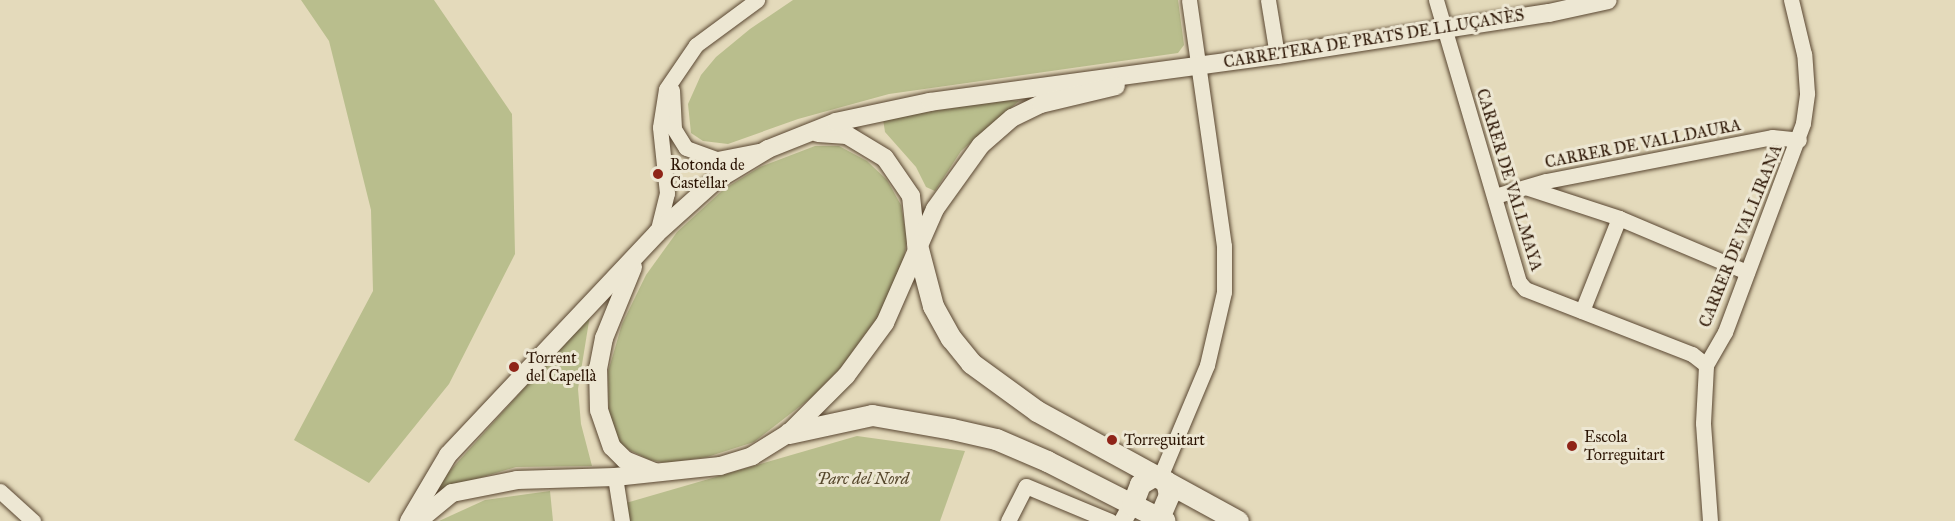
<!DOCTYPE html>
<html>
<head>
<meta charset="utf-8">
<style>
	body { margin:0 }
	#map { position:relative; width:1955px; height:521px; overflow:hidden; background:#e4dabb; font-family:"IM FELL Great Primer",serif }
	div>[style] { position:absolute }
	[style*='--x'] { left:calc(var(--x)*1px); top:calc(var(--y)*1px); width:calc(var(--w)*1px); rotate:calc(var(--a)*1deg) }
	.green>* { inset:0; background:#b9be8d }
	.roads { filter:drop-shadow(0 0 2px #594631) drop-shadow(0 0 2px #594631) }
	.minor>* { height:15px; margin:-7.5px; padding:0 7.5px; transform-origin:7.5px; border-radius:7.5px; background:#ede7d3 }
	.tertiary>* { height:18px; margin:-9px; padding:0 9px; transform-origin:9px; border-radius:9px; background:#ede7d3 }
	.secondary>* { height:21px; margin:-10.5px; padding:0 10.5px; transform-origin:10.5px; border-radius:10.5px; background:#ede7d3 }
	.dots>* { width:16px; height:16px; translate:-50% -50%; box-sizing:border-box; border:3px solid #ede7d3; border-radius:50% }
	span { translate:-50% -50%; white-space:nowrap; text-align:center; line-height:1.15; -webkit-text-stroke:6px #ede7d3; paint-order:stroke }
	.street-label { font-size:16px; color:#2b1403 }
	.poi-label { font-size:16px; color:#2b1403 }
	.left { translate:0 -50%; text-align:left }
	.park-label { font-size:16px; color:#56472c; font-style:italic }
</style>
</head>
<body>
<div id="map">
	<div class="green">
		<div style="clip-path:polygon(301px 0,434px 0,512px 114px,515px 254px,449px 384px,369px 483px,294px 440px,373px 291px,371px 210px,329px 41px)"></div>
		<div style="clip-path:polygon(793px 0,1178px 0,1184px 45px,1178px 53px,889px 94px,798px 119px,728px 144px,703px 141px,691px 133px,688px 104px,701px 75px,716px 57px,750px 29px)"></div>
		<div style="clip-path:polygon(1004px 100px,1019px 101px,961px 151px,935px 191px,926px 187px,916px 167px,885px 132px,883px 119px)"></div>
		<div style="clip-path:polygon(815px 146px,839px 146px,867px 161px,887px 180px,901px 205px,907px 240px,904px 258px,879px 315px,842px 366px,812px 397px,754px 442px,707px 457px,667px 463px,650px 460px,625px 448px,617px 440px,609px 418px,608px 372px,622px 324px,646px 275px,677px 232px,724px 189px,760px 167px)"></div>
		<div style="clip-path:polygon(590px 315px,578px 389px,581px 424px,592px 466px,516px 467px,439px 490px,438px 484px)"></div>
		<div style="clip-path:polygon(857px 436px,965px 451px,940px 521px,621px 521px,619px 505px)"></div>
		<div style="clip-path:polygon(550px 491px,553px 521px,439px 521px,485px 500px)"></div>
	</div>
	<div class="roads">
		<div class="minor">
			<div style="--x:1268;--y:0;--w:56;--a:80.7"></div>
			<div style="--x:1436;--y:0;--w:294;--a:73.6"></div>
			<div style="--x:1519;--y:282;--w:9;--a:49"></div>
			<div style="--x:1525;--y:289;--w:179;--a:21.3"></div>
			<div style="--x:1692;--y:354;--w:18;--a:38"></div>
			<div style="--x:672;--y:90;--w:39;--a:87"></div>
			<div style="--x:674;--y:129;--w:22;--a:58"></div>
			<div style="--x:686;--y:148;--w:33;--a:20"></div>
			<div style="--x:717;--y:159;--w:43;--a:-10.8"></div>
			<div style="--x:1528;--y:188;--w:96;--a:18.2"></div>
			<div style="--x:1619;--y:218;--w:139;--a:22.9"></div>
			<div style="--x:1495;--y:196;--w:53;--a:-16.4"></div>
			<div style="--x:1546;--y:181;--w:230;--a:-11"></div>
			<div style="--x:1772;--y:137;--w:27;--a:6"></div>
			<div style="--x:657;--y:233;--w:41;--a:-76"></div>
			<div style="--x:667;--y:193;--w:66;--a:-96.1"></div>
			<div style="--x:660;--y:127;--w:38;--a:-81"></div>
			<div style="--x:666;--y:89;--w:53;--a:-55.7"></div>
			<div style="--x:696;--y:45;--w:76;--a:-36.4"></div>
			<div style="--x:1582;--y:311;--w:100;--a:-68.3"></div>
			<div style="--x:615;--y:477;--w:45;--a:81"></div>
			<div style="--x:1160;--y:477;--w:121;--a:-67.2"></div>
			<div style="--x:1207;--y:365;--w:75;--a:-76.9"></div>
			<div style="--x:1224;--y:292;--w:46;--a:-90"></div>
			<div style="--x:1224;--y:246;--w:248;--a:-98.1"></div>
			<div style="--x:0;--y:491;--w:45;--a:42.3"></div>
			<div style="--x:1008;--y:521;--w:39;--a:-63"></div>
			<div style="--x:1026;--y:486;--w:91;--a:22.6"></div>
			<div style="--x:1710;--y:521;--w:98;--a:-94.1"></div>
			<div style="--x:1703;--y:423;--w:58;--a:-87"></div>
			<div style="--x:1706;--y:365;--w:38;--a:-60"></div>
			<div style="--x:1725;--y:332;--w:223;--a:-69.5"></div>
			<div style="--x:1803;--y:123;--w:30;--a:-82"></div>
			<div style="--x:1807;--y:93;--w:39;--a:-94"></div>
			<div style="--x:1804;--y:54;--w:56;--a:-103.5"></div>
		</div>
		<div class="tertiary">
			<div style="--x:818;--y:133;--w:29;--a:4"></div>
			<div style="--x:847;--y:135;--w:44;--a:31.2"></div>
			<div style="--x:885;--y:158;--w:46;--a:55.6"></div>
			<div style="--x:911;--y:196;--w:47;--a:83.9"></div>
			<div style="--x:633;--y:267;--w:77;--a:112.2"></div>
			<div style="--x:604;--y:338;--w:31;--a:101"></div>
			<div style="--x:598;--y:368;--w:42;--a:88.6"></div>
			<div style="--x:599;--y:410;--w:39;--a:71"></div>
			<div style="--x:612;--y:447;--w:18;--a:45"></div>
			<div style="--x:625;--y:460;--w:32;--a:22"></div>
			<div style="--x:409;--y:521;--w:77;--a:-59.4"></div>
			<div style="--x:448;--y:455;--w:305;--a:-46.7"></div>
			<div style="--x:657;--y:233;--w:78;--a:-41.9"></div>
			<div style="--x:715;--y:181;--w:62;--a:-31.1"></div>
			<div style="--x:768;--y:149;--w:73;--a:-21.7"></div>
			<div style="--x:836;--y:122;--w:96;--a:-12"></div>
			<div style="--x:930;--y:102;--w:350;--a:-7.7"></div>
			<div style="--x:1277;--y:55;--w:275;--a:-8.8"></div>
			<div style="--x:1549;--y:13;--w:60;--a:-12.4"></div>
			<div style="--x:418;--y:521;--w:44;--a:-39.5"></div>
			<div style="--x:452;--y:493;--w:66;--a:-11.3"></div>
			<div style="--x:517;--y:480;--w:98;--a:-1.8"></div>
			<div style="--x:615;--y:477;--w:106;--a:-6"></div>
			<div style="--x:720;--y:466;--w:34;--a:-17"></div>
			<div style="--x:752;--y:456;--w:44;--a:-31.9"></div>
			<div style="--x:789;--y:433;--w:81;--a:-45"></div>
			<div style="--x:846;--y:376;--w:66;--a:-53.7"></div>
			<div style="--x:885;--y:323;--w:124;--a:-66.3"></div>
			<div style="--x:935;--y:209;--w:79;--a:-54.3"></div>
			<div style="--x:981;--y:145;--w:41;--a:-41.1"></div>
			<div style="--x:1012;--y:118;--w:32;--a:-26"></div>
			<div style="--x:1041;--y:104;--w:77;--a:-13.5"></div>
			<div style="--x:1123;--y:521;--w:18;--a:-61"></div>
		</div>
		<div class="secondary">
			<div style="--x:917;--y:245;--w:63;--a:75.3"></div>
			<div style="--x:933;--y:306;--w:37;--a:61"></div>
			<div style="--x:951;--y:338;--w:32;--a:51"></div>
			<div style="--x:971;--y:363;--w:82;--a:36"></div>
			<div style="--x:1037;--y:411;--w:229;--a:28.7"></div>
			<div style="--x:789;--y:433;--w:85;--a:-12.2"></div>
			<div style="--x:872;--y:415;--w:81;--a:9.9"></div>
			<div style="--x:952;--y:429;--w:45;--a:12.8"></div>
			<div style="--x:996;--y:439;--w:56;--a:23.3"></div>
			<div style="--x:1047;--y:461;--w:132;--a:27"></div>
			<div style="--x:1132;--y:505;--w:22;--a:-69"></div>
			<div style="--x:1140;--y:484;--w:17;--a:-31"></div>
			<div style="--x:1159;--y:518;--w:25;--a:-67"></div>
			<div style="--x:1169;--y:495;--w:14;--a:-102"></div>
		</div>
	</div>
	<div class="dots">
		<div style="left:658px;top:174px;background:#8f2418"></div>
		<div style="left:514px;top:367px;background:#8f2418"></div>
		<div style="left:1112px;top:440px;background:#8f2418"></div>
		<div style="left:1572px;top:446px;background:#8f2418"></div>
	</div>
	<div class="street-label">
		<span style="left:1374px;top:39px;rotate:-9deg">CARRETERA DE PRATS DE LLUÇANÈS</span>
		<span style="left:1643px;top:144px;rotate:-11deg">CARRER DE VALLDAURA</span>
		<span style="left:1509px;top:180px;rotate:73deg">CARRER DE VALLMAYA</span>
		<span style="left:1741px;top:236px;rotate:-68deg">CARRER DE VALLIRANA</span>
	</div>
	<div class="poi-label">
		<span class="left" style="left:670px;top:174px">Rotonda de<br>Castellar</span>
		<span class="left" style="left:526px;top:367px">Torrent<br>del Capellà</span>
		<span class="left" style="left:1584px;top:446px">Escola<br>Torreguitart</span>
		<span class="left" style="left:1124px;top:440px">Torreguitart</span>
	</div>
	<div class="park-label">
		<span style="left:863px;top:479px">Parc del Nord</span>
	</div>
</div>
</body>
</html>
